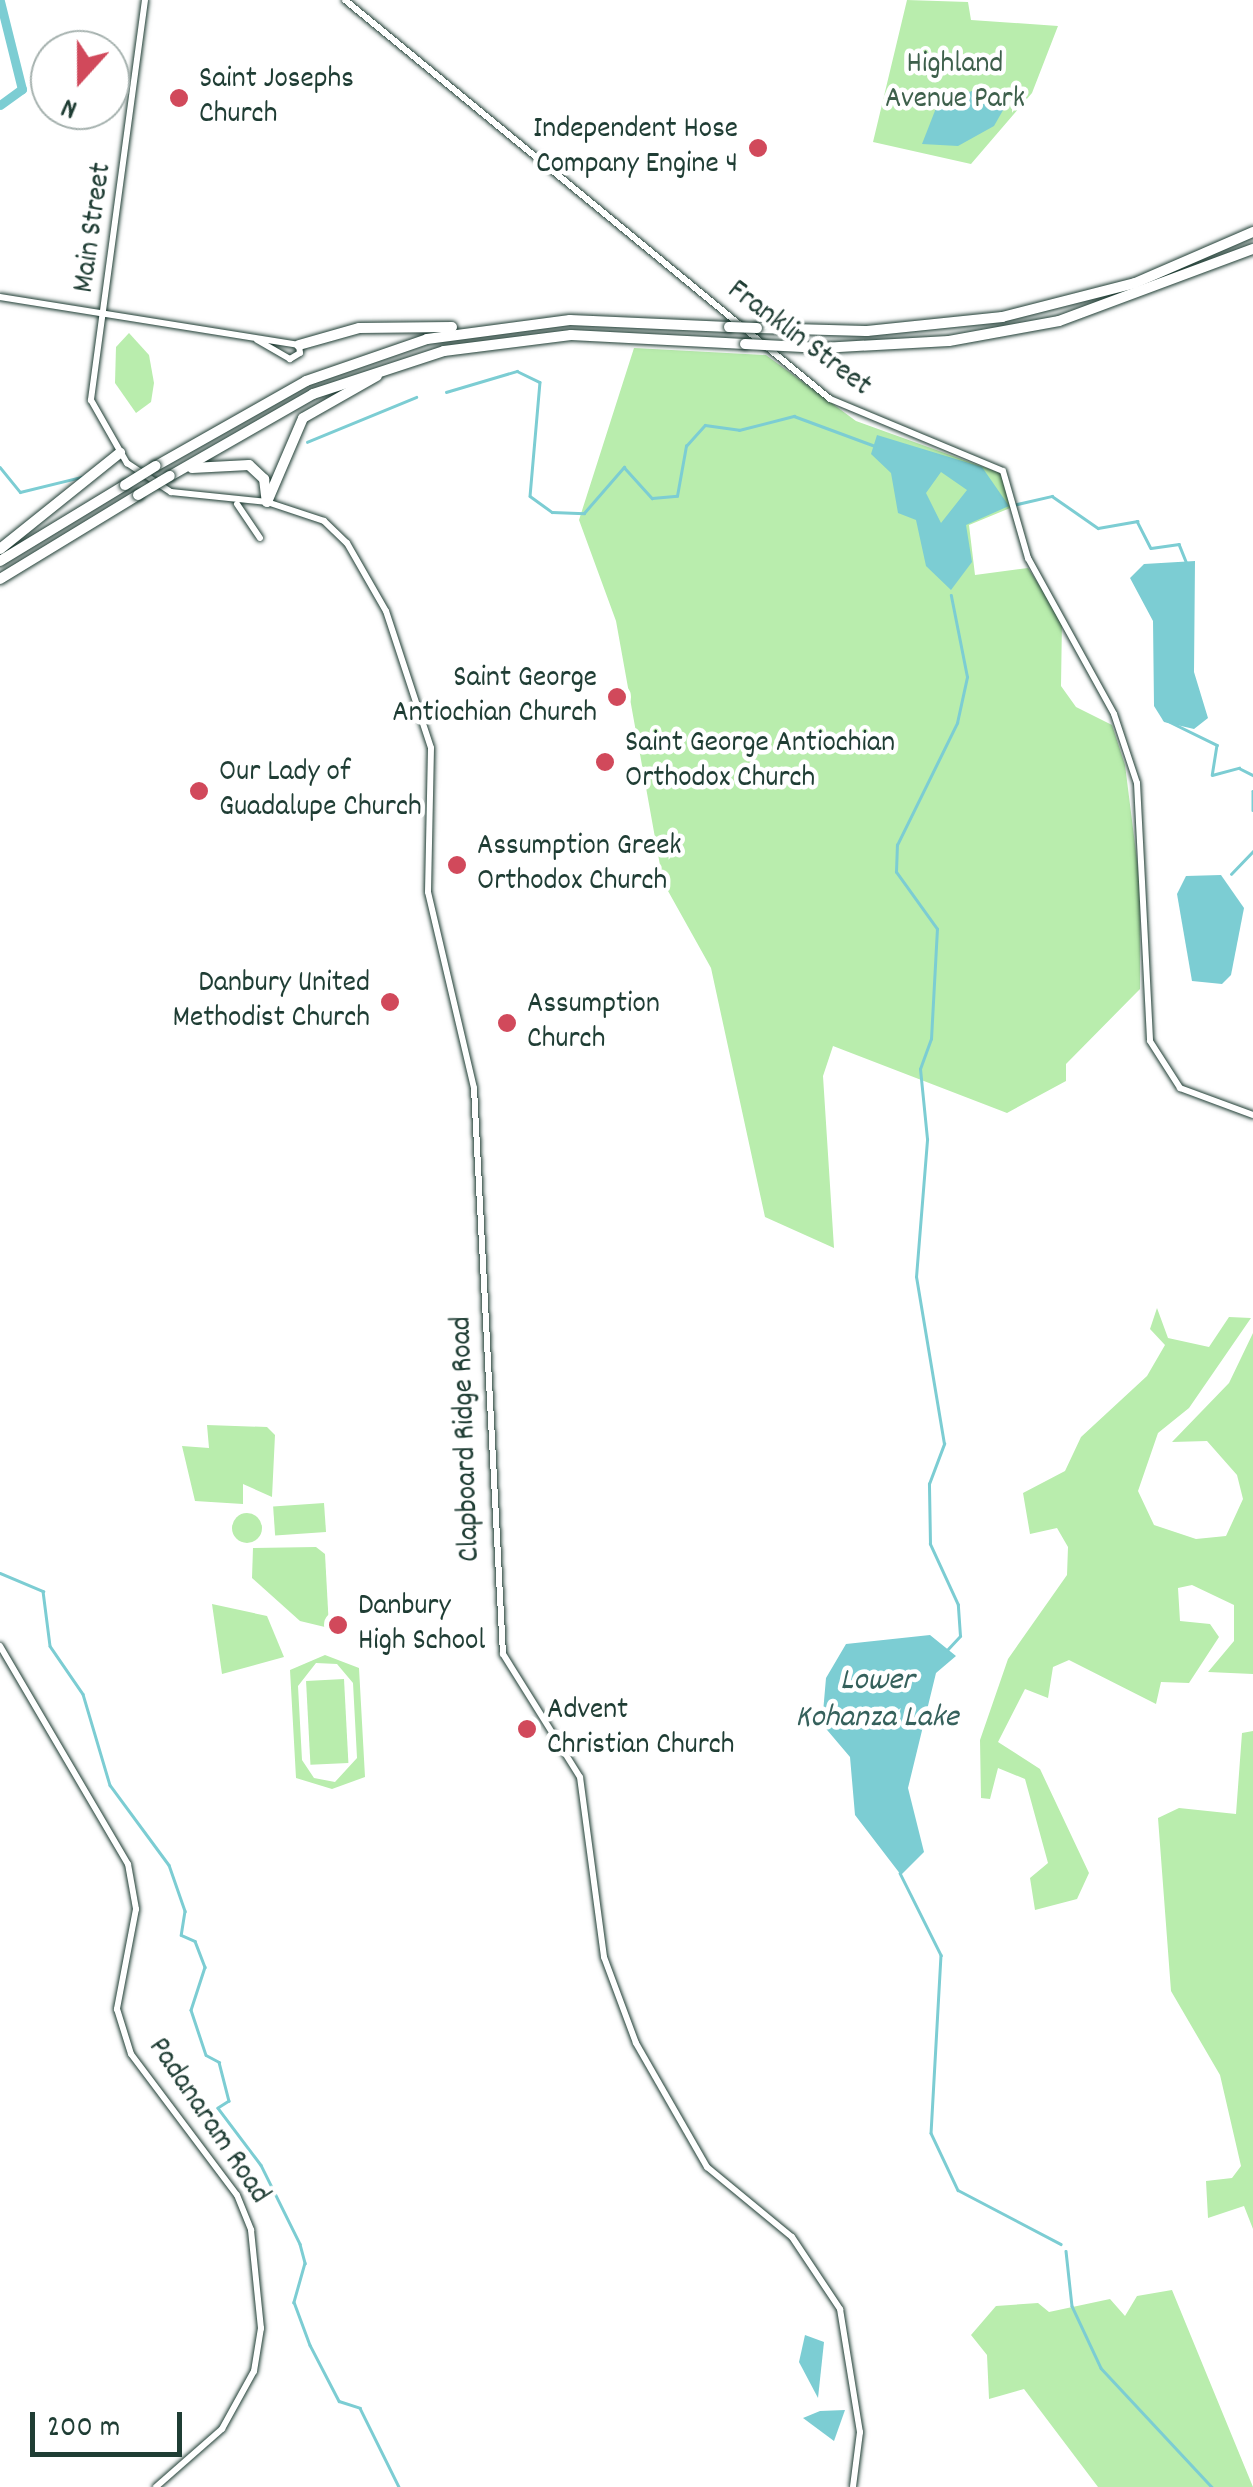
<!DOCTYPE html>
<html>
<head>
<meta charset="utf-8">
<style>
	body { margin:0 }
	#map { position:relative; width:1253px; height:2487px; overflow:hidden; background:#fff; font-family:Dekko,sans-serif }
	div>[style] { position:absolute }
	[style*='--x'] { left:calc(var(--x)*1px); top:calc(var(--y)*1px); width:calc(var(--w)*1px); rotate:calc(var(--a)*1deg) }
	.green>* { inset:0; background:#b9edad; transform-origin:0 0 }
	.round { border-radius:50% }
	.water>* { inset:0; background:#7ccdd3 }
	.stream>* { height:2.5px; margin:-1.25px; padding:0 1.25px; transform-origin:1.25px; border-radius:1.25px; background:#7ccdd3 }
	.river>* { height:9px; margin:-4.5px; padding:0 4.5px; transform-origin:4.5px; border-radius:4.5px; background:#7ccdd3 }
	.roads { filter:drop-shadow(0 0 2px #1f3d34) drop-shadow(0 0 2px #1f3d34) }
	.secondary>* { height:6px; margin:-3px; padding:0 3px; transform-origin:3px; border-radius:3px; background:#fff }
	.highway>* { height:10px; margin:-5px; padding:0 5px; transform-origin:5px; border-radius:5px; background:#fff }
	.bridges { filter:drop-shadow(0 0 2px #1f3d34) drop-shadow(0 0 2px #1f3d34) }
	.highway-bridge>* { height:10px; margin:-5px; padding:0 5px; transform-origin:5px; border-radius:5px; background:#fff }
	.dots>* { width:28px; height:28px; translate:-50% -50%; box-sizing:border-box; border:5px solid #fff; border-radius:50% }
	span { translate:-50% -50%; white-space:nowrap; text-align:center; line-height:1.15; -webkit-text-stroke:9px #fff; paint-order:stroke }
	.park-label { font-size:30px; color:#3e604c }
	.poi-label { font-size:30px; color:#1f3d34 }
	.left { translate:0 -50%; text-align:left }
	.right { translate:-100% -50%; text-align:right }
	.street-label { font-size:30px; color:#1f3d34 }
	.water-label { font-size:32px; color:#36615c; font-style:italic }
	.north { position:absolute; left:30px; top:30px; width:100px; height:100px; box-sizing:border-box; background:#fff; border:2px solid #a5b1ae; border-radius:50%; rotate:201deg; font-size:28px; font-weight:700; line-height:40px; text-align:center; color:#1f3d34 }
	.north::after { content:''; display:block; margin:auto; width:35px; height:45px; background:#d1495b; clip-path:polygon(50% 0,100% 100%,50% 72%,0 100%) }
	.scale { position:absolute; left:30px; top:2412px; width:152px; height:45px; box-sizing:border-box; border:5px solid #1f3d34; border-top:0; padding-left:12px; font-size:30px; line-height:35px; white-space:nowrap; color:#1f3d34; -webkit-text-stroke:8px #fff; paint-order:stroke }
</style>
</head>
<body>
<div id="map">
	<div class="green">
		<div style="clip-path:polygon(907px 0,968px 2px,971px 20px,1058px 26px,1032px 93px,971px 164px,873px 142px)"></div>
		<div style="clip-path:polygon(129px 333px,149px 355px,154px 383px,151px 402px,136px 413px,115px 383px,116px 347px)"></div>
		<div style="clip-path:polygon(634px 348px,766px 355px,856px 421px,1000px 473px,1015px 506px,969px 525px,975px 575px,1028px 568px,1062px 620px,1061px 686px,1076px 707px,1112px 725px,1125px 765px,1140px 884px,1140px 989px,1066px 1064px,1066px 1081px,1007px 1113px,833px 1046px,823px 1076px,834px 1248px,765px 1217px,711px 968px,663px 882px,616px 621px,579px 520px)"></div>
		<div style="clip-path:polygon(1157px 1308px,1168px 1338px,1209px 1347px,1229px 1317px,1251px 1318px,1189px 1408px,1158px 1433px,1138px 1491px,1154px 1525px,1196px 1539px,1226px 1536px,1243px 1499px,1237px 1475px,1207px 1441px,1172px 1442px,1229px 1383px,1253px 1333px,1253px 1674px,1208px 1672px,1234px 1641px,1234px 1605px,1192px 1585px,1178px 1588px,1180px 1621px,1210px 1624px,1219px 1637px,1189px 1683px,1161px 1682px,1156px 1704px,1069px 1660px,1053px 1667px,1048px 1698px,1025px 1689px,998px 1742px,1040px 1769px,1089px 1873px,1077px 1899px,1035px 1910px,1030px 1878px,1048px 1863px,1025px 1779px,998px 1768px,990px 1799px,981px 1798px,980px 1740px,1008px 1659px,1067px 1575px,1068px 1547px,1057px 1528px,1030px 1534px,1023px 1493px,1065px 1471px,1081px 1437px,1147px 1376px,1165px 1345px,1150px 1329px)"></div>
		<div style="clip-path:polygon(207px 1425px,267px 1427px,275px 1435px,272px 1497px,243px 1484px,243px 1504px,195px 1501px,182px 1446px,209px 1448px)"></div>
		<div style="left:324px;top:1503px;width:29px;height:51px;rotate:86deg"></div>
		<div class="round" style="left:232px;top:1513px;width:30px;height:30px"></div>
		<div style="clip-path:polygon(316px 1547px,325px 1554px,329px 1628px,300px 1621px,252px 1578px,253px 1548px)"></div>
		<div style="clip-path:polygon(212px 1604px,267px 1616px,284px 1657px,222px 1674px)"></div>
		<div style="clip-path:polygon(evenodd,325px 1655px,359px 1668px,365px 1777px,332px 1789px,296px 1778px,290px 1670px,325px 1655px,316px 1663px,337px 1664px,353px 1683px,357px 1758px,335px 1782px,314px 1778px,302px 1760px,298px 1686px,316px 1663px)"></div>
		<div style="left:344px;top:1679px;width:84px;height:38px;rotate:87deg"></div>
		<div style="clip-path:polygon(1253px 1731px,1253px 2229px,1244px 2206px,1208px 2218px,1206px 2181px,1232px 2178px,1241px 2166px,1220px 2075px,1171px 1991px,1158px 1818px,1179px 1808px,1236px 1814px,1242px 1733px)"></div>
		<div style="clip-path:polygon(1172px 2290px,1253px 2487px,1098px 2487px,1024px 2389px,989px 2399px,987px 2355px,971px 2335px,996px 2306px,1038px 2303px,1049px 2312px,1110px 2299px,1125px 2316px,1137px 2296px)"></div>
	</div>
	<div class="water">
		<div style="clip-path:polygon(986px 86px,1006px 105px,994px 126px,958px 146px,922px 144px,938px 103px)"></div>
		<div style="clip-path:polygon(evenodd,877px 435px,982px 467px,1009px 506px,966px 525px,972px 562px,951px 590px,926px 566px,916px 520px,898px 513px,891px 473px,871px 454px,877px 435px,941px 472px,967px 490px,941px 523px,926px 493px,941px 472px)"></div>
		<div style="clip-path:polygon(1195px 561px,1194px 672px,1208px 718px,1194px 729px,1164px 722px,1154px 706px,1153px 621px,1130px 578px,1144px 564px)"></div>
		<div style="clip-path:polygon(1221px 875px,1244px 908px,1231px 975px,1222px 984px,1192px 981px,1177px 894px,1186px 876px)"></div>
		<div style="clip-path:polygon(930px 1635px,956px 1656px,936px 1673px,908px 1788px,924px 1852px,901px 1875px,855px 1815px,850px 1757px,822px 1724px,826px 1678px,846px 1644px)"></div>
		<div style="clip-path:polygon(805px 2335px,824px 2342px,818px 2398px,799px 2362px)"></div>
		<div style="clip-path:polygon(845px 2410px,834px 2441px,803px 2418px,820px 2411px)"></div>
	</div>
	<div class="stream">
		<div style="--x:446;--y:392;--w:74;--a:-16.5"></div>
		<div style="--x:517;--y:371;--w:25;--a:26"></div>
		<div style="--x:540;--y:382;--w:114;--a:95"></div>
		<div style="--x:530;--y:496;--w:27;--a:36"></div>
		<div style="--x:552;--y:512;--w:32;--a:2"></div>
		<div style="--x:584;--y:513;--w:61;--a:-49"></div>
		<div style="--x:624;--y:467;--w:42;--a:47.9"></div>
		<div style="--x:652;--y:498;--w:25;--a:-5"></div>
		<div style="--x:677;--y:496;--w:51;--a:-79.8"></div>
		<div style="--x:686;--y:446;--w:28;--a:-48"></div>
		<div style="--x:705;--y:425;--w:34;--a:8"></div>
		<div style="--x:739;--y:430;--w:57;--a:-14.3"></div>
		<div style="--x:794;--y:416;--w:86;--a:20.3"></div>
		<div style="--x:307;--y:442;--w:118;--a:-22.4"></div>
		<div style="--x:0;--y:467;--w:32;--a:51"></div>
		<div style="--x:20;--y:492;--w:63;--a:-13.8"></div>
		<div style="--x:1013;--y:505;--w:40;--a:-13"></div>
		<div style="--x:1052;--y:496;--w:56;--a:34.8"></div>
		<div style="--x:1098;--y:528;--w:40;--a:-10"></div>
		<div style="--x:1137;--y:521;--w:30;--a:63"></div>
		<div style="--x:1151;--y:548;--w:28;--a:-8"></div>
		<div style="--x:1179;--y:544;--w:22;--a:68"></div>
		<div style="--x:1164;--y:719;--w:59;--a:26.1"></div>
		<div style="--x:1217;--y:745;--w:30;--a:99"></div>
		<div style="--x:1212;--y:775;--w:28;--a:-15"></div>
		<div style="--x:1239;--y:768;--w:16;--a:27"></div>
		<div style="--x:1253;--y:791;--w:19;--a:90"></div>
		<div style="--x:1231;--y:874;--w:32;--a:-46"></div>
		<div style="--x:0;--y:1573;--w:47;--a:22.7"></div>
		<div style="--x:43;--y:1591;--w:55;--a:82.7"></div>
		<div style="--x:50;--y:1646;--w:58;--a:55.5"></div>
		<div style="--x:83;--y:1694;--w:95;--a:73.5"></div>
		<div style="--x:110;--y:1785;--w:99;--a:53.6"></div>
		<div style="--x:169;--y:1865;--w:49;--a:70.8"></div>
		<div style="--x:185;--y:1911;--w:24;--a:99"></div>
		<div style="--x:181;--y:1935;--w:15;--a:23"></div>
		<div style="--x:195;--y:1941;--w:28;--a:69"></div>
		<div style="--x:205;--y:1967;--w:45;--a:108"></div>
		<div style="--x:191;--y:2010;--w:47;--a:71.6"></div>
		<div style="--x:206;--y:2055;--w:15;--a:28"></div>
		<div style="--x:219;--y:2062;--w:40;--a:75.6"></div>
		<div style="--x:229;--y:2101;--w:13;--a:148"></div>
		<div style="--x:218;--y:2108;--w:71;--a:53"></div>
		<div style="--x:261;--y:2165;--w:88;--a:63.7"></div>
		<div style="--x:300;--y:2244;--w:20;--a:75"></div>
		<div style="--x:305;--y:2263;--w:41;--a:105.8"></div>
		<div style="--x:294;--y:2302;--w:46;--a:69.6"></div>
		<div style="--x:310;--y:2345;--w:63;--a:62.6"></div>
		<div style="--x:339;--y:2401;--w:22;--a:18"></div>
		<div style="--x:360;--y:2408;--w:88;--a:63.7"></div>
		<div style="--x:947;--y:1650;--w:19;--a:-47"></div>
		<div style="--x:960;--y:1636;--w:31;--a:-94"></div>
		<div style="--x:958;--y:1605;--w:67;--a:-114.7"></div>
		<div style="--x:930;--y:1544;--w:60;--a:-91"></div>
		<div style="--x:929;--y:1484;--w:43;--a:-69.4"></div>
		<div style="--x:944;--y:1444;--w:169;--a:-99.5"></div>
		<div style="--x:916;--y:1277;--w:138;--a:-85.4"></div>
		<div style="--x:927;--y:1139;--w:70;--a:-95.7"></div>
		<div style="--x:920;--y:1069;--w:32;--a:-70"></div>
		<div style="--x:931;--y:1039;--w:110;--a:-86.9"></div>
		<div style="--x:937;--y:929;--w:70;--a:-125.7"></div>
		<div style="--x:896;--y:872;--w:27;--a:-88"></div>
		<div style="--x:897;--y:845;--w:136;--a:-63.8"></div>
		<div style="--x:957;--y:723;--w:47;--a:-77.7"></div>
		<div style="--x:967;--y:677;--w:83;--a:-101.2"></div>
		<div style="--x:900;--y:1873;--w:92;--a:63.4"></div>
		<div style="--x:941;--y:1955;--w:178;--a:93.2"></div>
		<div style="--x:931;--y:2133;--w:63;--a:64.7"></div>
		<div style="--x:958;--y:2190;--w:116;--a:27.7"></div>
		<div style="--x:1066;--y:2251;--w:55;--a:83.8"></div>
		<div style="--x:1072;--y:2306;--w:68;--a:64.9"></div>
		<div style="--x:1101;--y:2368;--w:163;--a:47"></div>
	</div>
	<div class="river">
		<div style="--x:0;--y:1;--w:91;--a:76"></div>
		<div style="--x:22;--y:89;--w:27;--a:144"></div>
	</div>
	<div class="roads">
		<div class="secondary">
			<div style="--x:145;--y:0;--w:404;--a:97.7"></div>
			<div style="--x:91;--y:400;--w:73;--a:60.3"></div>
			<div style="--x:127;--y:463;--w:53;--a:33.4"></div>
			<div style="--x:171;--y:492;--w:97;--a:5.9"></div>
			<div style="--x:267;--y:502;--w:60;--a:18.4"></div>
			<div style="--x:324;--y:521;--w:32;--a:44"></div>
			<div style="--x:347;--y:543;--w:78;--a:60.2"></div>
			<div style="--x:386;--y:611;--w:144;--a:71.8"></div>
			<div style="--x:431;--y:748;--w:144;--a:91.2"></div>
			<div style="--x:428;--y:892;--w:201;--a:76.8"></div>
			<div style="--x:474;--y:1088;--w:567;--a:87.07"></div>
			<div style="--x:503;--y:1654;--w:145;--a:58"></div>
			<div style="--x:580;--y:1777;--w:182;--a:82.4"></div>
			<div style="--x:604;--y:1957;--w:92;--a:69.6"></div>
			<div style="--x:636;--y:2043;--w:143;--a:60.2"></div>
			<div style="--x:707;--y:2167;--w:110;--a:39.5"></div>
			<div style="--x:792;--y:2237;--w:87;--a:56.3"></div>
			<div style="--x:840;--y:2309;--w:125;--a:80.8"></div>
			<div style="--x:860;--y:2432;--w:55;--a:97.3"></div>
			<div style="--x:345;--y:0;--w:628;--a:39.44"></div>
			<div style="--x:830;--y:399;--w:187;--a:22.6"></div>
			<div style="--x:1003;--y:471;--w:91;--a:74"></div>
			<div style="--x:1028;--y:558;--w:178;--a:61.1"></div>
			<div style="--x:1114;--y:714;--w:73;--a:71.6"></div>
			<div style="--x:1137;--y:783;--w:258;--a:87.1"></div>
			<div style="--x:1150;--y:1041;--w:56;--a:57.4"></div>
			<div style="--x:1180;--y:1088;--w:78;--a:20.3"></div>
			<div style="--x:0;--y:297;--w:303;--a:9.1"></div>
			<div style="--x:299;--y:345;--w:8;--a:83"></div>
			<div style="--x:300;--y:353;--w:12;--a:149"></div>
			<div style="--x:290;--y:359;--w:38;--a:-150"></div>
			<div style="--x:237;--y:504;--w:41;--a:55.9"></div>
			<div style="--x:0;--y:1646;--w:253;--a:59.6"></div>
			<div style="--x:128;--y:1864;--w:46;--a:79.9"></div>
			<div style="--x:136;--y:1909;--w:102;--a:100.8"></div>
			<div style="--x:117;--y:2009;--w:47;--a:72.7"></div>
			<div style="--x:131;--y:2054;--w:176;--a:53.1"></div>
			<div style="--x:237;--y:2195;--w:38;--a:68"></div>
			<div style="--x:251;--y:2230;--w:99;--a:84.2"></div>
			<div style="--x:261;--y:2328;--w:44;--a:99.2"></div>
			<div style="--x:254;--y:2371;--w:66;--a:118.9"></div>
			<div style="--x:222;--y:2429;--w:88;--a:138.7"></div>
		</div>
		<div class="highway">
			<div style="--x:757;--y:328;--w:110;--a:1.6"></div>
			<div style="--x:867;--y:331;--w:136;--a:-5.9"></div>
			<div style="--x:1002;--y:317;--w:137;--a:-14.3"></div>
			<div style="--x:1135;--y:283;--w:129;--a:-23.4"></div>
			<div style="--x:299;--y:345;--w:62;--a:-15.8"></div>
			<div style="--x:359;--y:328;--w:93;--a:-0.6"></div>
			<div style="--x:822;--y:348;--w:127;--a:-3.2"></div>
			<div style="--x:949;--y:341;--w:112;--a:-10.3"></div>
			<div style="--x:1059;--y:321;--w:207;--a:-20.4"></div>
			<div style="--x:156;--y:466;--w:172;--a:-29.5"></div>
			<div style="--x:306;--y:381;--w:128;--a:-19.1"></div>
			<div style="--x:427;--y:339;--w:144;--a:-7.6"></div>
			<div style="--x:570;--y:320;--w:159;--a:2.5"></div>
			<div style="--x:192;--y:468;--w:57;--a:-3"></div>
			<div style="--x:249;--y:465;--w:21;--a:43"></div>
			<div style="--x:264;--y:479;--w:23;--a:83"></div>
			<div style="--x:170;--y:476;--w:165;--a:-29.8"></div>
			<div style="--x:313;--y:394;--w:138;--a:-18.2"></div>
			<div style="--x:444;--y:351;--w:128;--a:-7.2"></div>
			<div style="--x:571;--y:335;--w:174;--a:3"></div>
			<div style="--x:267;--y:502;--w:91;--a:-66.8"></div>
			<div style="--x:303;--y:418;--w:85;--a:-29.6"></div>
			<div style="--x:0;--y:549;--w:154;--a:-38.7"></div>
			<div style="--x:0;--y:561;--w:146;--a:-31.3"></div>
			<div style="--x:0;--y:579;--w:162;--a:-31.3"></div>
		</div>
	</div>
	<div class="bridges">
		<div class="highway-bridge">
			<div style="--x:729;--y:327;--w:28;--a:2"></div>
			<div style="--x:745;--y:344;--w:77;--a:3"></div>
			<div style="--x:125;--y:485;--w:36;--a:-32"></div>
			<div style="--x:138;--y:495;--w:37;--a:-31"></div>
		</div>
	</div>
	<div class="dots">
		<div style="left:179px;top:98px;background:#d1495b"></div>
		<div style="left:758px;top:148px;background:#d1495b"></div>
		<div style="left:617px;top:697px;background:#d1495b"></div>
		<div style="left:605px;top:762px;background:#d1495b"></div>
		<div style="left:199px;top:791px;background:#d1495b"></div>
		<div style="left:457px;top:865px;background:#d1495b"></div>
		<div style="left:390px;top:1002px;background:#d1495b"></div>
		<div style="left:507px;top:1023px;background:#d1495b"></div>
		<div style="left:338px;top:1625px;background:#d1495b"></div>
		<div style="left:527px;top:1729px;background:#d1495b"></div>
	</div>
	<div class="park-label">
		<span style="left:955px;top:83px">Highland<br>Avenue Park</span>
	</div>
	<div class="poi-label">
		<span class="left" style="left:199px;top:98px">Saint Josephs<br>Church</span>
		<span class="right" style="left:738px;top:148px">Independent Hose<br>Company Engine 4</span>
		<span class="right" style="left:597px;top:697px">Saint George<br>Antiochian Church</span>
		<span class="left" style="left:625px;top:762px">Saint George Antiochian<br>Orthodox Church</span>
		<span class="left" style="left:219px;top:791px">Our Lady of<br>Guadalupe Church</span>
		<span class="left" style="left:477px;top:865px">Assumption Greek<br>Orthodox Church</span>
		<span class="right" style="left:370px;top:1002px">Danbury United<br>Methodist Church</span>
		<span class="left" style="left:527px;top:1023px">Assumption<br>Church</span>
		<span class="left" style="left:358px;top:1625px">Danbury<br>High School</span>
		<span class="left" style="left:547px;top:1729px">Advent<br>Christian Church</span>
	</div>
	<div class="street-label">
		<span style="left:95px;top:228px;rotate:-82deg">Main Street</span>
		<span style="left:798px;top:340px;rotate:37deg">Franklin Street</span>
		<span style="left:468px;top:1439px;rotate:-92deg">Clapboard Ridge Road</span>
		<span style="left:207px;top:2122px;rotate:56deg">Padanaram Road</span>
	</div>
	<div class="water-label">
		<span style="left:877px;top:1701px">Lower<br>Kohanza Lake</span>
	</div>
	<div class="north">N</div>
	<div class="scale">200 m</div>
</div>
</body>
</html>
